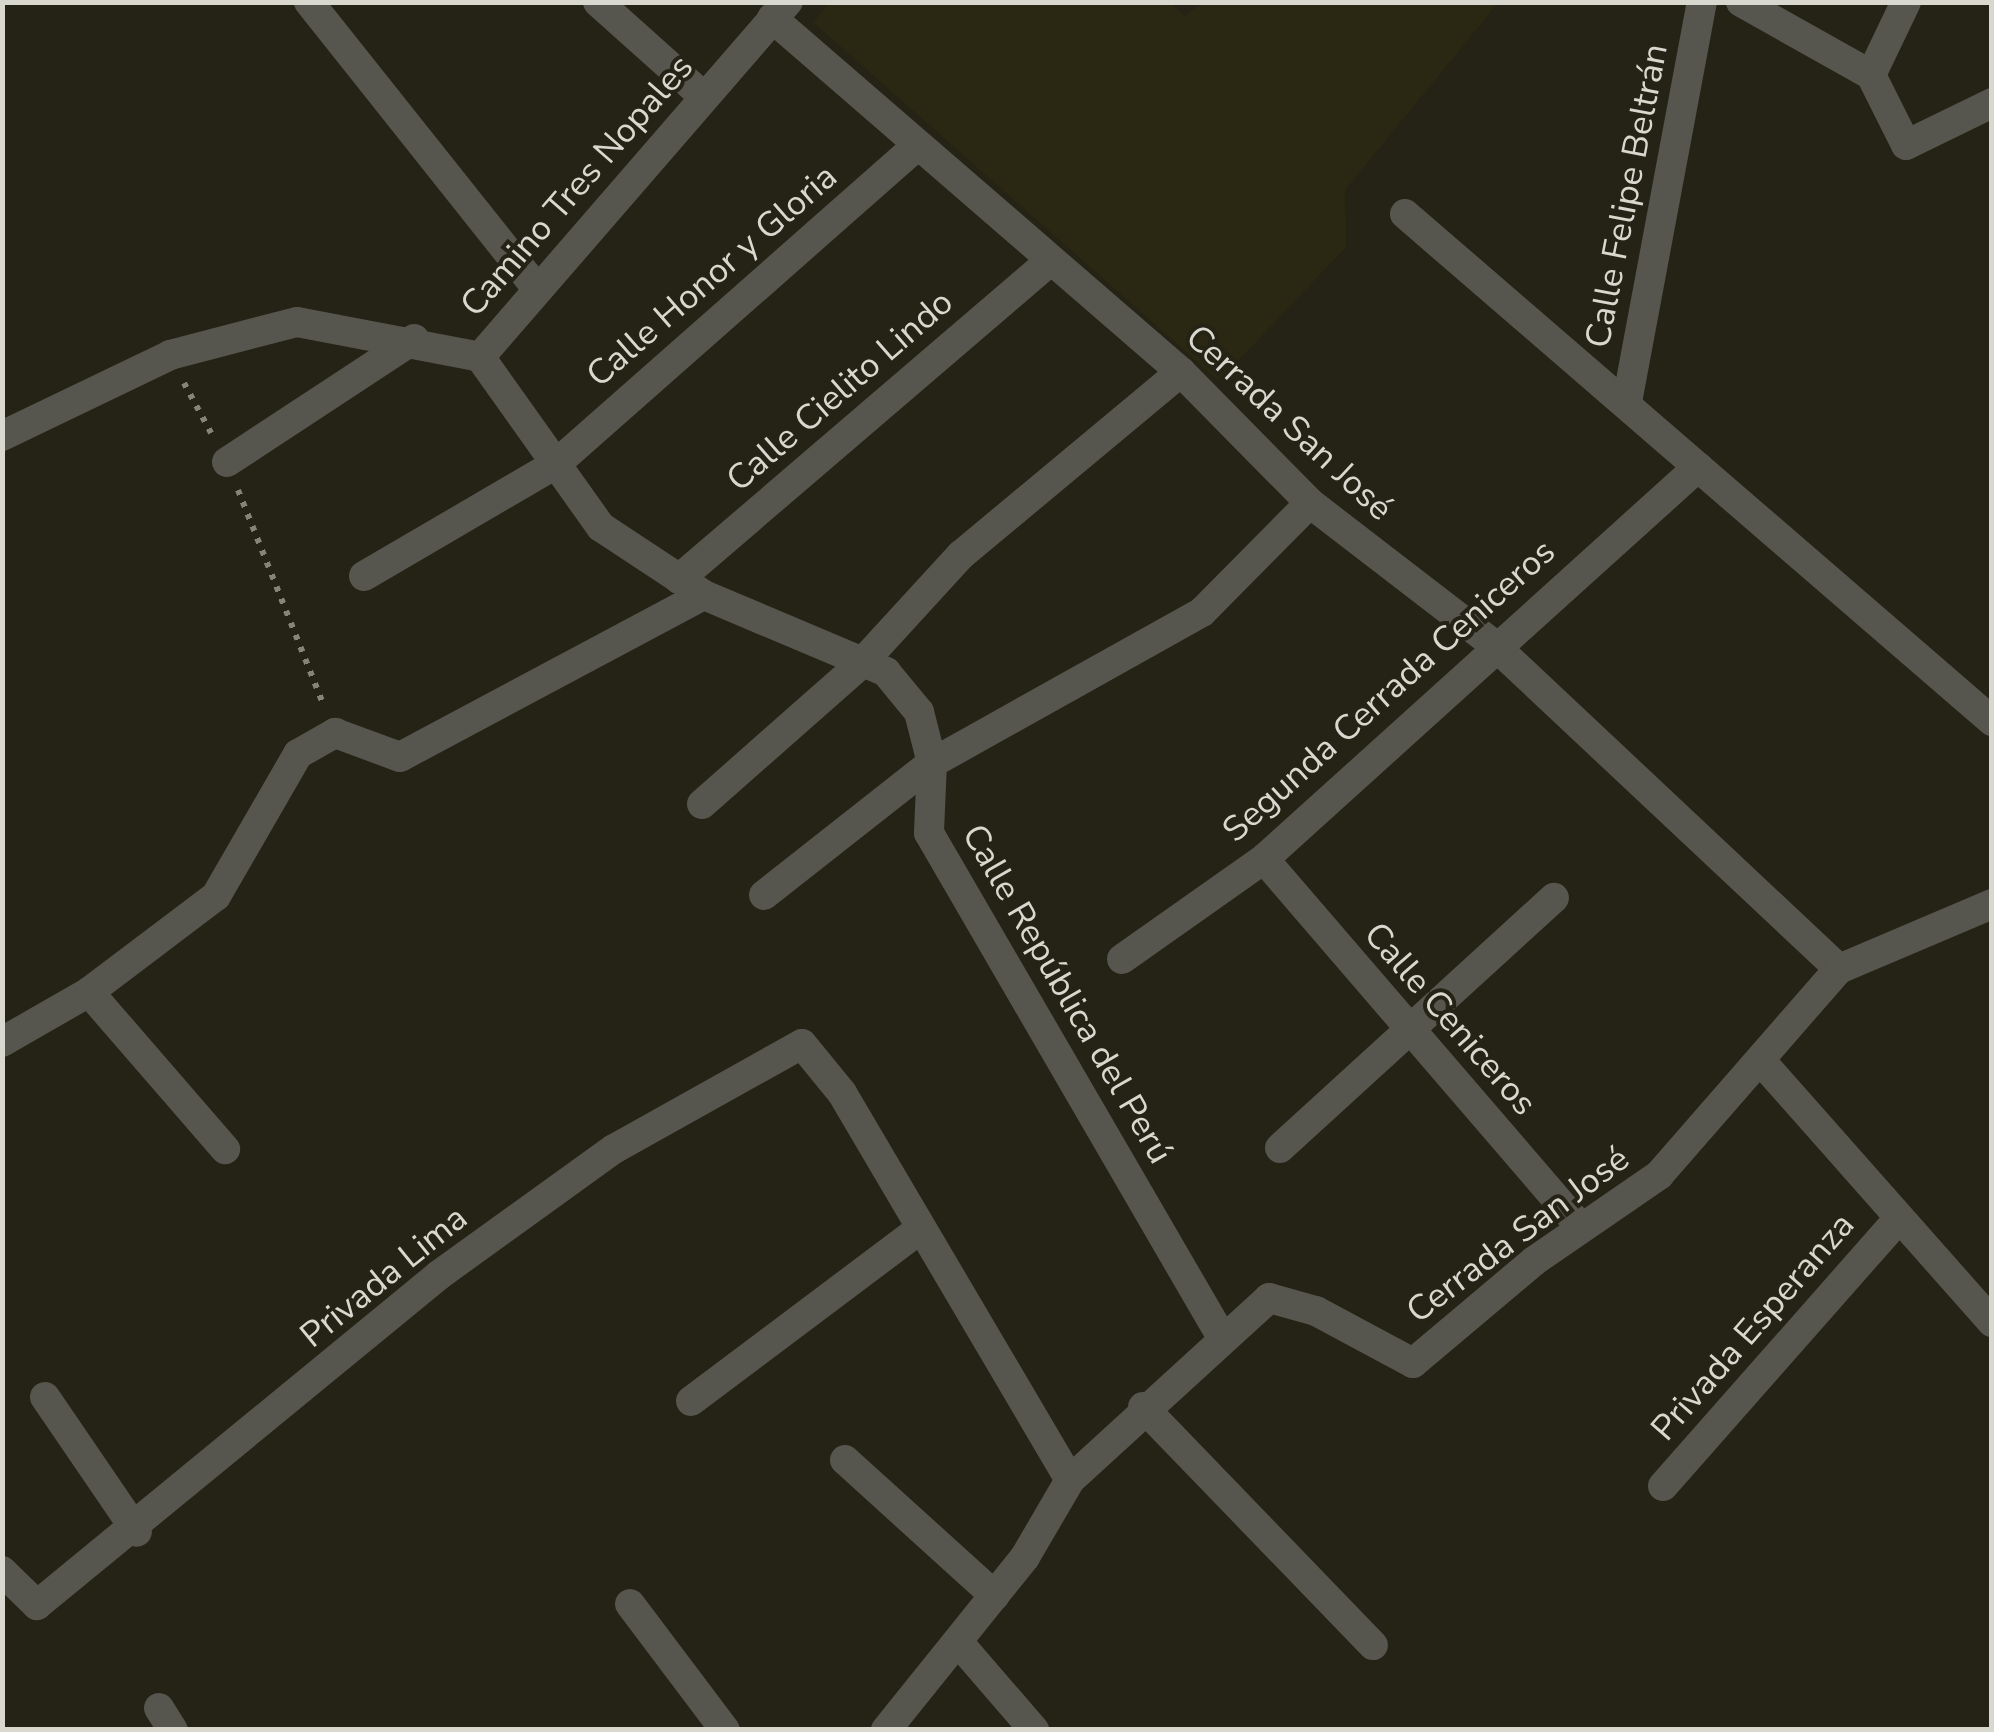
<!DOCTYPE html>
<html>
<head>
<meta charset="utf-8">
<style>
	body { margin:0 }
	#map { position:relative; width:1994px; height:1732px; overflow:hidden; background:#242315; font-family:"Nunito Sans",sans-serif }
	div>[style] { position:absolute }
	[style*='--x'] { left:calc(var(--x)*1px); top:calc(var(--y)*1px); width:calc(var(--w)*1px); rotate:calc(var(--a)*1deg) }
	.built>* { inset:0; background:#2a2813 }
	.path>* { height:6px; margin-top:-3px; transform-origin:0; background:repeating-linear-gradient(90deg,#858479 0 5px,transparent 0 13px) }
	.street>* { height:30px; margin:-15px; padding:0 15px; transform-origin:15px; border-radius:15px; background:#56554e }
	span { translate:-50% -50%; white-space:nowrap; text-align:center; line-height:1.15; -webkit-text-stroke:8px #242315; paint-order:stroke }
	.street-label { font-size:35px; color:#d9d8cf }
	.frame { position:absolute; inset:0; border:5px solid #d9d8cf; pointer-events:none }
</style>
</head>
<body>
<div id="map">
	<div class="built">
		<div style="clip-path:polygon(830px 2px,1169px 2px,1185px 17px,1201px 2px,1498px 3px,1345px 190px,1346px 247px,1219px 381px,813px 22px)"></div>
	</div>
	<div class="path">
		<div style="--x:184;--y:383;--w:57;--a:61.6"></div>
		<div style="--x:238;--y:490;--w:232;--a:68.3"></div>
	</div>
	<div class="street">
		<div style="--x:309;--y:2;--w:367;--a:51.5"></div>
		<div style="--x:598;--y:2;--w:140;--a:41.8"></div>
		<div style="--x:1741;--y:2;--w:149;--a:29.3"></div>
		<div style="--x:1871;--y:75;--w:78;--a:63.4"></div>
		<div style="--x:1906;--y:145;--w:96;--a:-26"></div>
		<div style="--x:772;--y:18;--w:541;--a:40.88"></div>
		<div style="--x:1181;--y:372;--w:184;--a:45.4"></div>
		<div style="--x:1310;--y:503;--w:231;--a:37.6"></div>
		<div style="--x:1493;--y:644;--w:475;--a:43.2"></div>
		<div style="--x:1871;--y:75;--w:81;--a:-64.4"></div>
		<div style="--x:1405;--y:214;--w:776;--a:40.82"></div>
		<div style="--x:480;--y:357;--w:209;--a:54.6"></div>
		<div style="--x:601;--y:527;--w:123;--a:33.4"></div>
		<div style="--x:704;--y:595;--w:198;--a:22.9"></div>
		<div style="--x:886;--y:672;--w:52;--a:50.5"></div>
		<div style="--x:919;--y:712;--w:53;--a:75.7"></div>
		<div style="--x:932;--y:763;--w:70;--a:92.5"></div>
		<div style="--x:929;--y:833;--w:582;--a:59.86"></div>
		<div style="--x:1627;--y:402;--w:407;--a:-79.4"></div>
		<div style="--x:2;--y:436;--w:187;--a:-25.7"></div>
		<div style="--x:170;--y:355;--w:131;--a:-14.6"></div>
		<div style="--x:297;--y:322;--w:186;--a:10.8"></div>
		<div style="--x:480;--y:357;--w:470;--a:-49.1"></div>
		<div style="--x:227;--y:462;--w:224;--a:-33.3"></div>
		<div style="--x:364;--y:576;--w:222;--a:-30.3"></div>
		<div style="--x:556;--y:464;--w:482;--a:-41.4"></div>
		<div style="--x:679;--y:579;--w:490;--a:-40.6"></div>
		<div style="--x:702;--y:804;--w:212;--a:-41.4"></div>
		<div style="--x:861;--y:664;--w:148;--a:-47.5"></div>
		<div style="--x:961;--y:555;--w:286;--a:-39.8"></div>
		<div style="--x:1264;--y:859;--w:486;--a:49.3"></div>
		<div style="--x:764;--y:895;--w:214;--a:-38.2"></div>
		<div style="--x:932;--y:763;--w:309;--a:-29.2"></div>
		<div style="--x:1202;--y:612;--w:153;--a:-45.3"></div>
		<div style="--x:1122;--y:959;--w:174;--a:-35.2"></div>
		<div style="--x:1264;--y:859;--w:585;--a:-42.09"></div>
		<div style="--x:89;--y:992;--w:208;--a:49.1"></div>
		<div style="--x:2;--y:1042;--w:100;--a:-29.9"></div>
		<div style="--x:89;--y:992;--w:159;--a:-37.1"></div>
		<div style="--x:216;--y:896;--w:164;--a:-60"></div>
		<div style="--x:298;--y:754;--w:43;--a:-29.6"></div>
		<div style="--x:335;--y:733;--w:69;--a:20.3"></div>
		<div style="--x:400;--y:757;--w:344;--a:-28.1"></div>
		<div style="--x:1761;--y:1061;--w:349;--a:48.5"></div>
		<div style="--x:1280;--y:1148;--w:371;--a:-42.4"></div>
		<div style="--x:45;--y:1397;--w:163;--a:55.7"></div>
		<div style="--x:691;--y:1401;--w:286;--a:-36.9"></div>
		<div style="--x:1143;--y:1407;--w:331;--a:46"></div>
		<div style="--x:845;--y:1460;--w:202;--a:42.2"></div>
		<div style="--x:1663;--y:1486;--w:357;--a:-48.6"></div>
		<div style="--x:2;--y:1571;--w:49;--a:44.2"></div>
		<div style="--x:37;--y:1605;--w:520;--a:-39.38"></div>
		<div style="--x:439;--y:1275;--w:216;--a:-35.8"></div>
		<div style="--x:614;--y:1149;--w:215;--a:-29.2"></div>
		<div style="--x:802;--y:1044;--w:63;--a:50.8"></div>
		<div style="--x:842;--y:1093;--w:449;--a:59.5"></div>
		<div style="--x:630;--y:1604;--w:158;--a:53"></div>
		<div style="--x:959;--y:1643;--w:115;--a:49.2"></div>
		<div style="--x:159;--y:1708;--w:26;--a:58"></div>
		<div style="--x:886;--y:1730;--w:222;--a:-51.2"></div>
		<div style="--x:1025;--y:1557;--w:89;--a:-59.7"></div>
		<div style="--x:1070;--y:1480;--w:270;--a:-42.4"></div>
		<div style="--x:1269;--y:1298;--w:49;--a:15.5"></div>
		<div style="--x:1316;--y:1311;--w:110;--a:28.2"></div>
		<div style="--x:1413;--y:1363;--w:158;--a:-40.1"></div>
		<div style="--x:1534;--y:1261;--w:152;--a:-34.5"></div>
		<div style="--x:1659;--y:1175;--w:274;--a:-48.9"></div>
		<div style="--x:1839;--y:969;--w:166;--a:-23"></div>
	</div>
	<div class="street-label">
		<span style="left:577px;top:186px;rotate:-49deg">Camino Tres Nopales</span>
		<span style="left:1627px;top:196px;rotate:-79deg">Calle Felipe Beltrán</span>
		<span style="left:712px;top:276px;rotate:-41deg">Calle Honor y Gloria</span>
		<span style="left:840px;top:391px;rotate:-41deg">Calle Cielito Lindo</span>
		<span style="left:1289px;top:423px;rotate:43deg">Cerrada San José</span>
		<span style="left:1389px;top:691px;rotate:-42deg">Segunda Cerrada Ceniceros</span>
		<span style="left:1067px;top:994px;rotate:60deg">Calle República del Perú</span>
		<span style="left:1450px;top:1019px;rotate:49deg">Calle Ceniceros</span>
		<span style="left:1518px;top:1235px;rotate:-37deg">Cerrada San José</span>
		<span style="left:384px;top:1277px;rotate:-39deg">Privada Lima</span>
		<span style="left:1753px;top:1327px;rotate:-49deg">Privada Esperanza</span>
	</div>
	<div class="frame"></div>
</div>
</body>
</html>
